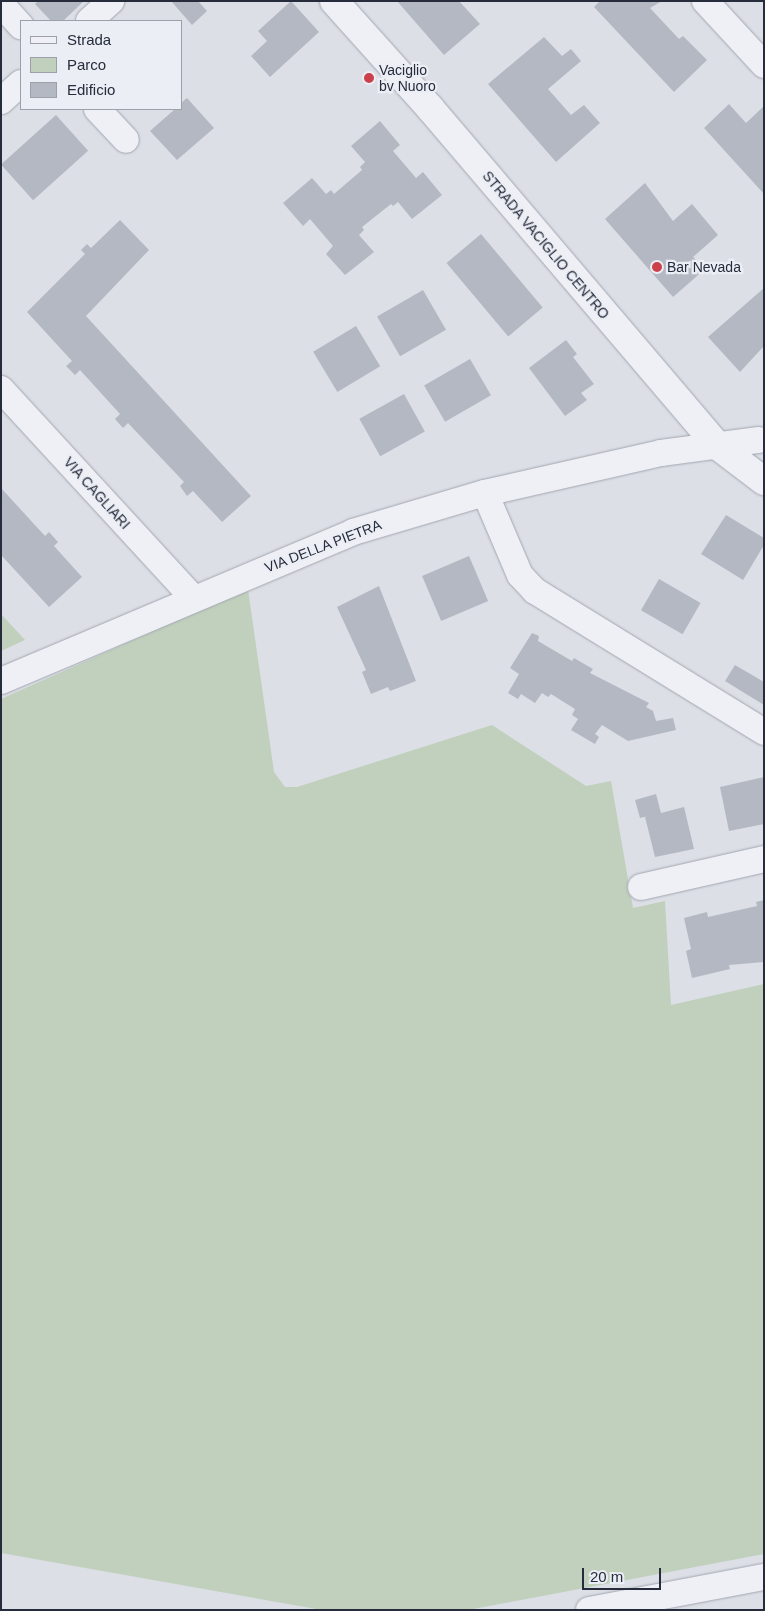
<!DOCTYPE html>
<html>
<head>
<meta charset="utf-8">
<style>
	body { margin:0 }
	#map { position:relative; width:765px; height:1611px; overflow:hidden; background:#dcdfe6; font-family:Arial,sans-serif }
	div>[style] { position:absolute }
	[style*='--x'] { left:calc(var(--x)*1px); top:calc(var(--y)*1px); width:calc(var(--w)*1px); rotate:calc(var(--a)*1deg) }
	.green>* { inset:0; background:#c0d0bd }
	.building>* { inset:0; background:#b3b8c3; transform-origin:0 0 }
	.roads { filter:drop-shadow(0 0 1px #a2a6b0) drop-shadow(0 0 1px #a2a6b0) }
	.minor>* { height:26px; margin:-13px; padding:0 13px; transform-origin:13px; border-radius:13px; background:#eff0f5 }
	.tertiary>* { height:28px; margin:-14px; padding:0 14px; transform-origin:14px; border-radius:14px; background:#eff0f5 }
	.dots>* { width:14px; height:14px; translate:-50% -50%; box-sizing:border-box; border:2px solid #ebeef4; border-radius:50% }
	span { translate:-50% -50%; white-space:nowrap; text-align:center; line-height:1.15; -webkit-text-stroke:4.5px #ebeef4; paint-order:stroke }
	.poi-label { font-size:14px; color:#262c3c }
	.left { translate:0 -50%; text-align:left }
	.street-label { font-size:14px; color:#262c3c }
	.frame { position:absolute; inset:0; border:2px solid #262c3c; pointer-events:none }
	.legend { position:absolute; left:20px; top:20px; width:162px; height:90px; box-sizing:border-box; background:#ebeef4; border:1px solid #9ca0aa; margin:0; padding:6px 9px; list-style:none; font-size:15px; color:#262c3c }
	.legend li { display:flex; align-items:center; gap:10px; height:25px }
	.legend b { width:25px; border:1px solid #9ca0aa }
	.scale { position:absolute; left:582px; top:1568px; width:79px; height:22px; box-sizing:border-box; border:2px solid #262c3c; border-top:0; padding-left:6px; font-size:15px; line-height:18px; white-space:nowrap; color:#262c3c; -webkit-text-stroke:4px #ebeef4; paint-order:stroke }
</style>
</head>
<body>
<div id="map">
	<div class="green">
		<div style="clip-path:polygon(248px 589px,274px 772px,285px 787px,297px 787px,492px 725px,586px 786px,611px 781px,633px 908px,665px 901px,671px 1005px,764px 984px,764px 1554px,468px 1610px,322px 1610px,1px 1553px,1px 699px)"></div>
		<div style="clip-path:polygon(1px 614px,25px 640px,1px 651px)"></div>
	</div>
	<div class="building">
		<div style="clip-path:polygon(38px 1px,84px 1px,63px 21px,51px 21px,35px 4px)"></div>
		<div style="clip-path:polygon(171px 1px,198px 1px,207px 11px,192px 25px)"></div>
		<div style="clip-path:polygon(291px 1px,319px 32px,270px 77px,251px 56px,267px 41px,258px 31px)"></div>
		<div style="clip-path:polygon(397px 1px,459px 1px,480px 24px,444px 55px)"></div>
		<div style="clip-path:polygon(600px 1px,662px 1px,650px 8px,679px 39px,683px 36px,707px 60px,674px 92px,594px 7px)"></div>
		<div style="clip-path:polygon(544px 37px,562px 56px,571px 49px,581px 61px,548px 89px,571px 115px,584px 105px,600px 123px,556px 162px,488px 84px)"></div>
		<div style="clip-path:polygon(187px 98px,214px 128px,177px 160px,150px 131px,175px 109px,181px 109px,181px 103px)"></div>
		<div style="clip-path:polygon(729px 104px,746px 123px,764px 106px,764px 194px,704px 128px)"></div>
		<div style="left:56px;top:115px;width:48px;height:74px;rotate:48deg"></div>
		<div style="clip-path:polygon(380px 121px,400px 145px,393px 151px,416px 178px,423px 172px,442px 195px,412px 219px,398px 202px,393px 206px,391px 204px,362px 227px,364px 230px,359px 235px,374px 252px,345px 275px,326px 254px,333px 246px,310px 219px,303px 226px,283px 203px,312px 178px,326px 194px,331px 190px,334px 194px,362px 170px,360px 167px,365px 162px,351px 146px)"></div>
		<div style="clip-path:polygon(645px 183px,673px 221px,692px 204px,718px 235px,693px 257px,705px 269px,673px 297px,605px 219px)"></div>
		<div style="clip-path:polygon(120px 220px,149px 250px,86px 316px,251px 496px,222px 522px,193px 491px,187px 496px,180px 486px,184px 482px,128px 423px,123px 428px,115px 419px,120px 414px,80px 370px,75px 375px,66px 366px,72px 361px,27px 312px,85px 254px,81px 250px,87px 244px,91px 248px)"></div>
		<div style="left:481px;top:234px;width:96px;height:45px;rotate:50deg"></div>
		<div style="clip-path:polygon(764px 288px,764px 346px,740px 372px,708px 337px)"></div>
		<div style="left:423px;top:290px;width:46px;height:53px;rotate:60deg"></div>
		<div style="left:356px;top:326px;width:47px;height:50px;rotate:59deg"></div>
		<div style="clip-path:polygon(566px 340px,577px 354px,573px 357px,594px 384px,581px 393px,587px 400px,565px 416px,529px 368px)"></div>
		<div style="left:470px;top:359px;width:42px;height:53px;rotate:60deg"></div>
		<div style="left:404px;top:394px;width:43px;height:51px;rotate:61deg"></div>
		<div style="clip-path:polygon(1px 488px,45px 536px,49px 532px,58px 542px,54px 546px,82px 577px,49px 607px,1px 555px)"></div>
		<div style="clip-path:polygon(726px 515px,764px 538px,764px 545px,743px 580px,701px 554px)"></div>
		<div style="left:469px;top:556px;width:49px;height:51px;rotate:67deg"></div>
		<div style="left:659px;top:579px;width:48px;height:36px;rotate:30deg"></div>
		<div style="clip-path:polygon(379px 586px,416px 681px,390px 691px,388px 687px,371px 694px,362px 672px,366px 670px,337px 607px)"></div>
		<div style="clip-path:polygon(532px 633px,539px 636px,538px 641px,572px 661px,574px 658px,593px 669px,590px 673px,649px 703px,646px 707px,653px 711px,656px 721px,673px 718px,676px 730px,628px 741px,602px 725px,595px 734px,599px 737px,595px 744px,571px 730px,578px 719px,572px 715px,575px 709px,551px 694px,548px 697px,542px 693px,535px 703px,521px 694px,518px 699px,508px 693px,519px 674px,510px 668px)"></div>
		<div style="clip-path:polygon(735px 665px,764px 682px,764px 705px,725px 681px)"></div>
		<div style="clip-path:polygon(764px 777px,764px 824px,729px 831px,720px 787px)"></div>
		<div style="clip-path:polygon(656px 794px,661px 813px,684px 807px,694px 849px,655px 857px,645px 817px,648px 816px,640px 818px,635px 800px)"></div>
		<div style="clip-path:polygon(764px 900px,764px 962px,729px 965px,730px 969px,692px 978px,686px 951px,691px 949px,684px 918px,707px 912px,708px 917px,757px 906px,756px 902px)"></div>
	</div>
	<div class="roads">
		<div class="minor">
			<div style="--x:705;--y:1;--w:87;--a:47.3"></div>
			<div style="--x:1;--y:4;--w:30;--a:48"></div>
			<div style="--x:89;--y:21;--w:30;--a:-42"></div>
			<div style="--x:1;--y:101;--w:27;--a:-42"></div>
			<div style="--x:97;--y:109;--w:42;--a:46.9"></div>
			<div style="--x:1;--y:389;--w:284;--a:47.4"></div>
			<div style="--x:485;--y:493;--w:89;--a:66.9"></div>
			<div style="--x:520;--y:575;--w:22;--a:47"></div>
			<div style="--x:535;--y:591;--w:269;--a:31.6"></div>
			<div style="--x:1;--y:681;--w:382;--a:-22.9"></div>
			<div style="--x:353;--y:532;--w:138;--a:-16.5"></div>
			<div style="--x:485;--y:493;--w:180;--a:-12.8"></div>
			<div style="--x:661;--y:453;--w:99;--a:-7.6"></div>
			<div style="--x:641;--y:887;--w:126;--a:-12.8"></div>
			<div style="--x:589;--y:1610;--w:178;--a:-10.7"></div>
		</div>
		<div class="tertiary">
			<div style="--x:334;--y:1;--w:144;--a:48.1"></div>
			<div style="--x:430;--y:108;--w:444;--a:49.6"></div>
			<div style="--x:718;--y:446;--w:58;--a:37.3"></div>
		</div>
	</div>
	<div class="dots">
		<div style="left:369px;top:78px;background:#cc404a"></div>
		<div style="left:657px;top:267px;background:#cc404a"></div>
	</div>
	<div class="poi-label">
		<span class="left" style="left:379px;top:78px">Vaciglio<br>bv Nuoro</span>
		<span class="left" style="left:667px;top:267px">Bar Nevada</span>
	</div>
	<div class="street-label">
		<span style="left:546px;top:245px;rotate:50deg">STRADA VACIGLIO CENTRO</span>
		<span style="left:97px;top:493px;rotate:48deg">VIA CAGLIARI</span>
		<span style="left:323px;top:546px;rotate:-21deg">VIA DELLA PIETRA</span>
	</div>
	<div class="frame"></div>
	<ul class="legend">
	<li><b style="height:6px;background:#eff0f5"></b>Strada</li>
	<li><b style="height:14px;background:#c0d0bd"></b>Parco</li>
	<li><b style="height:14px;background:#b3b8c3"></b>Edificio</li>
	</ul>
	<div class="scale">20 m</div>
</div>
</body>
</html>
